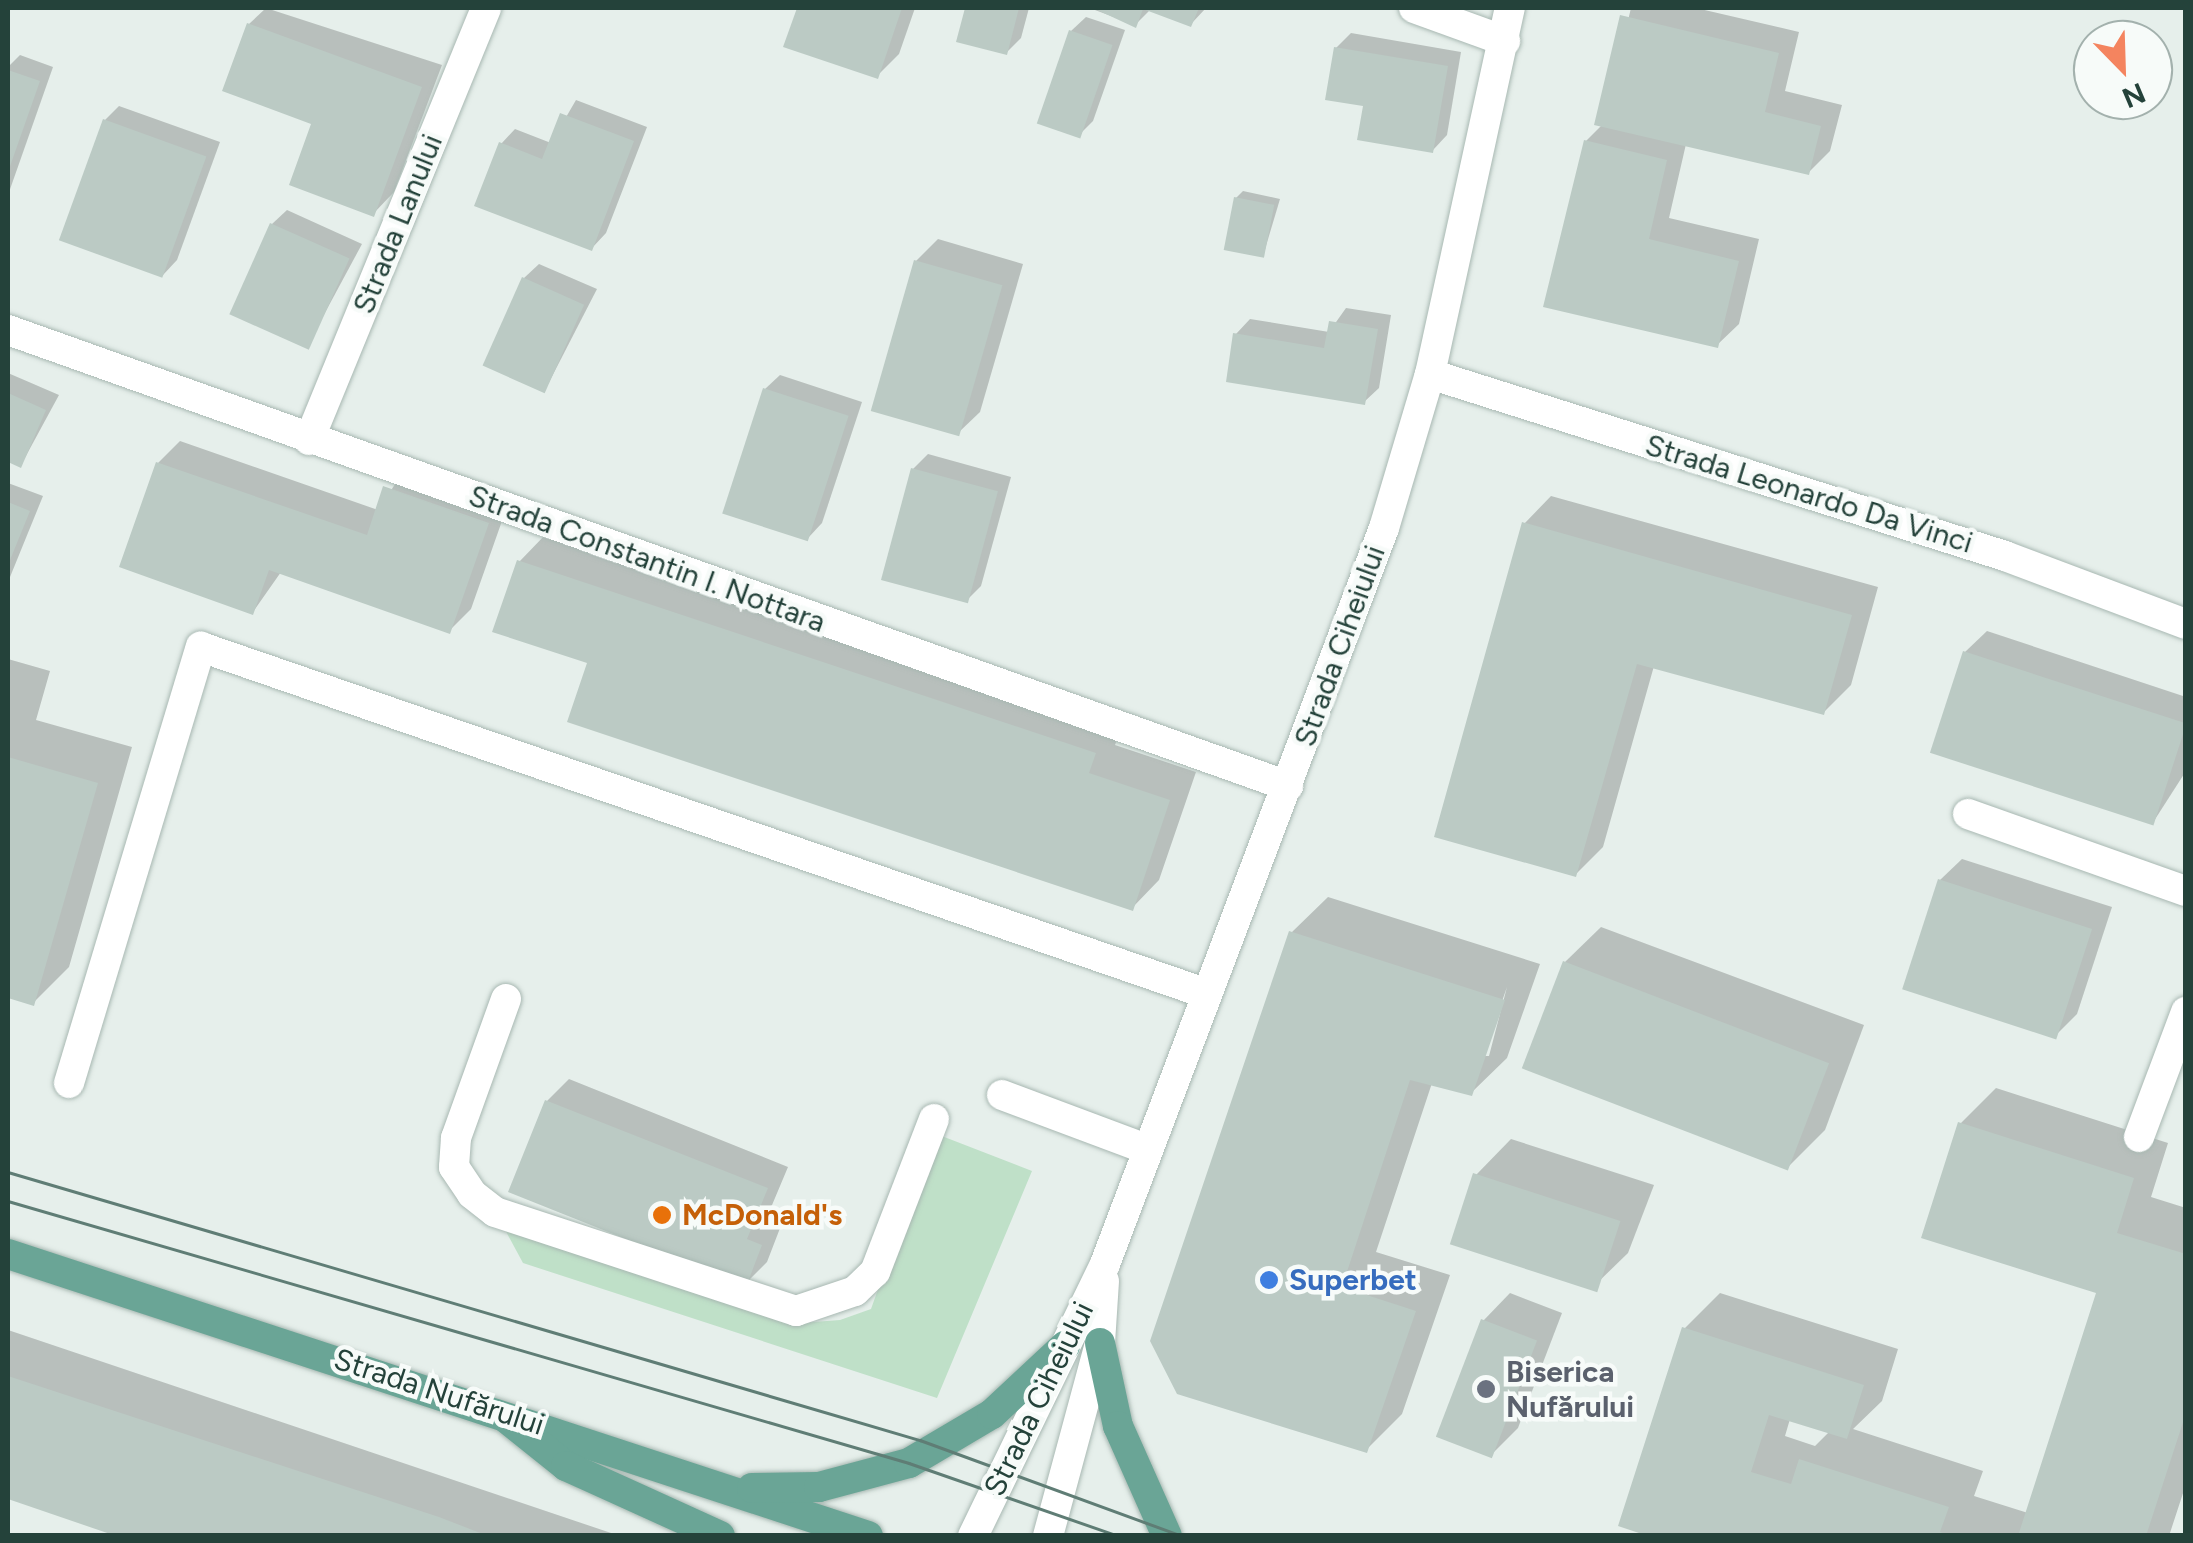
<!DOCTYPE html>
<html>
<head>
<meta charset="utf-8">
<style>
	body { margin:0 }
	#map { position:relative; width:2193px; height:1543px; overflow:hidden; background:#e6efeb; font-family:Figtree,sans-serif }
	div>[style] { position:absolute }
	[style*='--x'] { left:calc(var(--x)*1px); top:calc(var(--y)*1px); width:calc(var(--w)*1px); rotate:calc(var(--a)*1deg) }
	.green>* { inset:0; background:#bfe0c8 }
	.shadow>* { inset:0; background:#0003 }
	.building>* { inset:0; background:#bbcac4; transform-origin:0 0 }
	.roads { filter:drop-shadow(0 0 2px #a8b8b2) drop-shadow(0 0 2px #a8b8b2) }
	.lane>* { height:30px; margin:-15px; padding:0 15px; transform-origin:15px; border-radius:15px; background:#fff }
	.street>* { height:30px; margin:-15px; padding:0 15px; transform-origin:15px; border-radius:15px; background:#fff }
	.secondary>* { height:30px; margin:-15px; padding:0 15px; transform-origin:15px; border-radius:15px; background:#fff }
	.primary>* { height:30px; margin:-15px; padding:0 15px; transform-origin:15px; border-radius:15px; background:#6aa596 }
	.tram>* { height:2.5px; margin:-1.25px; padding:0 1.25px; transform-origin:1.25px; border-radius:1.25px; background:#5f7d75 }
	.dots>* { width:28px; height:28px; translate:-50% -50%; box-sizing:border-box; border:5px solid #f7fbf9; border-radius:50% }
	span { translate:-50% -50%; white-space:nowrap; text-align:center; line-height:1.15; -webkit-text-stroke:9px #f7fbf9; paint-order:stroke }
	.street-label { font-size:30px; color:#24423a }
	.food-label { font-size:30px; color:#c56008; font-weight:700 }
	.left { translate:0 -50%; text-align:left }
	.shop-label { font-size:30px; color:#366cbe; font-weight:700 }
	.worship-label { font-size:30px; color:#5b616d; font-weight:700 }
	.frame { position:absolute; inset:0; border:10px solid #24423a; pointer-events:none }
	.north { position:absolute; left:2073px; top:20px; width:100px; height:100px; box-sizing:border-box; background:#f7fbf9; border:2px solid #a3b1ad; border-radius:50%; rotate:157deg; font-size:28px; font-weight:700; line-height:40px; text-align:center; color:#24423a }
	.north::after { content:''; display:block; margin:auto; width:35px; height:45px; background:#f4845f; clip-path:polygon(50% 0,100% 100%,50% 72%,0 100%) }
</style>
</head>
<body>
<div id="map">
	<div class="green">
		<div style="clip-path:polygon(934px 1133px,1032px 1171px,937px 1398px,523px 1263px,503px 1226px,801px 1323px,840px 1320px,871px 1309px)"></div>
	</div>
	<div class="shadow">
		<div style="clip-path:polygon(266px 8px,442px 65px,394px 192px,373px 214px,249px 24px)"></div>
		<div style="clip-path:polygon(799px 8px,915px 8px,899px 54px,877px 76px,787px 45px)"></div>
		<div style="clip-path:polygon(967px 8px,1029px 8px,1021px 38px,1006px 53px)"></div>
		<div style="clip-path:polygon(1206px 8px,1191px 24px,1151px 9px,1135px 25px,1095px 10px)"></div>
		<div style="clip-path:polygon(1631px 8px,1696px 8px,1799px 32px,1785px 91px,1842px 105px,1830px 151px,1809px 172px,1686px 144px,1669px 218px,1759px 239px,1739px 324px,1717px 345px,1586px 141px,1603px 124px)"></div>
		<div style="clip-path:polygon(1086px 17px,1125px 30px,1093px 121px,1079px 135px,1071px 31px)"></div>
		<div style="clip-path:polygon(1351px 33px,1461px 52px,1447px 135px,1433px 150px,1366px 104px,1336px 48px)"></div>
		<div style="clip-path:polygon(20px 55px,53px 67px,8px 195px,8px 67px)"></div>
		<div style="clip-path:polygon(576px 100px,647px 127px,606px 233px,592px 248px,501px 144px,515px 129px,551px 143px)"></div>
		<div style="clip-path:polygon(119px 106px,220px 142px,177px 260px,163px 275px,105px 120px)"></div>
		<div style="clip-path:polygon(1243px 191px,1280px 199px,1263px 256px,1236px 198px)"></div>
		<div style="clip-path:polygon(287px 210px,362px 244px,306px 348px,272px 224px)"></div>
		<div style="clip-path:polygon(938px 239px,1023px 264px,980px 412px,958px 433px,916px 261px)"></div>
		<div style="clip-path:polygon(539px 264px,597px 289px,545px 390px,524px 278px)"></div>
		<div style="clip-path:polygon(1346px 308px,1391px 315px,1379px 388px,1364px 402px,1236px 334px,1250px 319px,1329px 332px)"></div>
		<div style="clip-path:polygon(8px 373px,59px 395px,21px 465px,8px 459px)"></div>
		<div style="clip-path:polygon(780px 375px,862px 402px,822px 523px,808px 538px,765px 389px)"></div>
		<div style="clip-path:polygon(180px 441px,378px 510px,407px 466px,509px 501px,471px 609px,449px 631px,281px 572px,253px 612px,158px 463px)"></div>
		<div style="clip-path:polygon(928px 454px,1011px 477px,981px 586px,966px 601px,913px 469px)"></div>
		<div style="clip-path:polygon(8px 483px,43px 496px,8px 582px)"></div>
		<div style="clip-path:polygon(1551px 496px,1878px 587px,1851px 685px,1823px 713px,1654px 666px,1603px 847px,1576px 874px,1524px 524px)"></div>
		<div style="clip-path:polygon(546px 534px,1122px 726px,1115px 745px,1196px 772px,1159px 880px,1132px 908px,590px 662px,519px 562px)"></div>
		<div style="clip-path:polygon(1987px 631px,2186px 697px,2186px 771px,2152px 824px,1965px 652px)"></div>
		<div style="clip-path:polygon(8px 659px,50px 671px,36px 720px,132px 747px,69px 967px,33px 1003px,8px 995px)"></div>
		<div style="clip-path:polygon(1962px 859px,2112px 907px,2077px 1014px,2056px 1035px,1940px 880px)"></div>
		<div style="clip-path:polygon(evenodd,1328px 897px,1540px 964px,1507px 1058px,1471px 1093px,1432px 1083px,1376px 1252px,1450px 1275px,1402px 1414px,1366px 1450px,1179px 1392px,1292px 932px,1328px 897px,1507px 987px,1489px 1056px,1483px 1056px,1507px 987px)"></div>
		<div style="clip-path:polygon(1601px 927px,1864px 1025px,1825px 1130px,1789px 1166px,1565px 962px)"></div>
		<div style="clip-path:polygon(569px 1079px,788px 1167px,767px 1217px,782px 1223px,767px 1262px,745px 1284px,512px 1191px,547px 1101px)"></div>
		<div style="clip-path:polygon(evenodd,1996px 1088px,2168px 1143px,2151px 1197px,2186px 1208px,2186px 1484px,2169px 1536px,1656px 1536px,1684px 1329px,1720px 1293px,1898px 1349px,1882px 1401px,1853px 1429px,1983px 1471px,1974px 1496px,2028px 1513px,2099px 1291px,1960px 1124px,1996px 1088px,1790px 1419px,1830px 1431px,1815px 1446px,1785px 1436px,1790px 1419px)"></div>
		<div style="clip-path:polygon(1511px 1139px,1654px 1185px,1628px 1253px,1592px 1288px,1476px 1175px)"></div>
		<div style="clip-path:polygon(1510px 1293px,1562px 1313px,1518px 1428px,1491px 1455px,1483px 1321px)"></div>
		<div style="clip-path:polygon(8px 1330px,620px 1536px,124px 1536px,8px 1496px)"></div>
	</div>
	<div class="building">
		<div style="clip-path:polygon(797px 8px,902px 8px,878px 79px,783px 47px)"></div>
		<div style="clip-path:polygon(965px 8px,1019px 8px,1007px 55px,956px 42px)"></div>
		<div style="clip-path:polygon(1093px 8px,1199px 8px,1191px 27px,1143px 9px,1136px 28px)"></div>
		<div style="clip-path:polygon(1620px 15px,1779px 53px,1765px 112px,1821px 126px,1809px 175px,1594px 125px)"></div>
		<div style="clip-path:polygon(247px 23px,422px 87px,374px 217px,289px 185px,311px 124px,222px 91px)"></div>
		<div style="left:1069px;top:30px;width:46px;height:99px;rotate:19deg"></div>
		<div style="clip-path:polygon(1334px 47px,1448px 66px,1433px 153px,1357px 140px,1363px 106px,1325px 100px)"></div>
		<div style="clip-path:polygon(8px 70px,40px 81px,8px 172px)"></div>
		<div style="clip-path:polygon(560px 113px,634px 141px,592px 251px,474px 206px,499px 142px,542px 159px)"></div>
		<div style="left:103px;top:119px;width:110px;height:129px;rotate:20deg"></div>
		<div style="clip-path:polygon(1584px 140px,1667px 160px,1649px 239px,1739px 261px,1718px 348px,1543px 307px)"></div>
		<div style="left:1234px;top:197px;width:41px;height:54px;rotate:11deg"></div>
		<div style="left:270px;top:223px;width:87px;height:100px;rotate:24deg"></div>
		<div style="left:914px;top:260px;width:92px;height:157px;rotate:16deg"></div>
		<div style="left:522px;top:277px;width:68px;height:97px;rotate:24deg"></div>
		<div style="clip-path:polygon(1329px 321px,1378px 329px,1365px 405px,1226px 382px,1233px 333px,1324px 348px)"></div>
		<div style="left:763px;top:388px;width:90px;height:132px;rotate:18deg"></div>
		<div style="clip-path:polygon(8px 393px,46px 410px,21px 468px,8px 462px)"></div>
		<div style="clip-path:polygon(156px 462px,367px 535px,383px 486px,489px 523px,450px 634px,269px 570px,253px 615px,119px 567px)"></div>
		<div style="left:911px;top:468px;width:90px;height:116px;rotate:15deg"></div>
		<div style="clip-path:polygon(8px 502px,30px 511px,8px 565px)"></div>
		<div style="clip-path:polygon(1522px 522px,1852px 615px,1824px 715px,1637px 664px,1576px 877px,1434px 837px)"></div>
		<div style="clip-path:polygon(517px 560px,1096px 753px,1089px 773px,1170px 800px,1133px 911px,567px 722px,587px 663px,492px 632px)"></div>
		<div style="left:1963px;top:651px;width:235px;height:107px;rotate:18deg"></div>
		<div style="clip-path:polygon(8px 757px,98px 783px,34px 1006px,8px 998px)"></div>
		<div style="left:1938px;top:879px;width:162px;height:116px;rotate:18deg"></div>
		<div style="clip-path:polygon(1289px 931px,1505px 1000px,1472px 1096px,1410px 1080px,1342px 1287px,1416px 1311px,1367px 1453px,1177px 1394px,1150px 1341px)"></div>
		<div style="left:1563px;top:961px;width:285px;height:115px;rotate:21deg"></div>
		<div style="clip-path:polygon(545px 1100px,768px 1188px,747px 1239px,762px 1245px,746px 1287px,508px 1192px)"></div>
		<div style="clip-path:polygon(1958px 1122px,2134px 1178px,2117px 1233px,2186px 1254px,2186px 1413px,2146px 1536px,2018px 1536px,2096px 1293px,1921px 1238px)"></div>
		<div style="left:1473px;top:1173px;width:155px;height:75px;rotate:18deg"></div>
		<div style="left:1481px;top:1319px;width:60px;height:126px;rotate:21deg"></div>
		<div style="clip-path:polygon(1682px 1327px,1864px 1385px,1847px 1439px,1769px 1415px,1751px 1472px,1791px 1484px,1799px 1459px,1949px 1507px,1940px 1532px,1950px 1536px,1648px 1536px,1618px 1526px)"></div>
		<div style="clip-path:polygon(8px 1376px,439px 1517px,488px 1536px,116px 1536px,8px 1499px)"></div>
	</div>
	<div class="roads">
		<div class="lane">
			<div style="--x:1968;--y:814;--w:231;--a:19.5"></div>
			<div style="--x:506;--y:999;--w:148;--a:109.8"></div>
			<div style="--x:456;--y:1138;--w:29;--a:94"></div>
			<div style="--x:454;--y:1167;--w:32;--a:56"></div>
			<div style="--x:472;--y:1194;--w:29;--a:38"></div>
			<div style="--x:495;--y:1212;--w:317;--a:18.2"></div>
			<div style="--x:796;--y:1311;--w:62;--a:-18.7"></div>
			<div style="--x:855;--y:1291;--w:28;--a:-44"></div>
			<div style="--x:875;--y:1272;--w:164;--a:-68.9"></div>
			<div style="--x:1002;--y:1095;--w:152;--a:20.5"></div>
			<div style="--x:2139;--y:1137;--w:134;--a:-69.4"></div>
		</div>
		<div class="street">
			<div style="--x:1414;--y:8;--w:97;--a:19.9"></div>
			<div style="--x:8;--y:330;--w:1359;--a:19.61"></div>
			<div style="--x:309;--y:440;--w:467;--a:-67.7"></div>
			<div style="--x:69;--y:1083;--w:456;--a:-73.2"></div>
			<div style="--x:201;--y:647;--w:1062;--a:19.02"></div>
		</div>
		<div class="secondary">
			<div style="--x:1430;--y:374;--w:603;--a:17.56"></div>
			<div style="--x:2005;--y:556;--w:193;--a:20.6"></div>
			<div style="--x:973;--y:1536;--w:302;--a:-64.1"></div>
			<div style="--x:1105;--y:1264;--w:787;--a:-69.24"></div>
			<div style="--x:1384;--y:528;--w:161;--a:-73.4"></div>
			<div style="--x:1430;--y:374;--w:375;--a:-77.7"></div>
			<div style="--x:1048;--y:1536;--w:200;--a:-74.9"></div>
			<div style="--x:1100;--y:1343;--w:62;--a:-86.3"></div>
		</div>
		<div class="primary">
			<div style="--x:8;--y:1254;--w:905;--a:18.15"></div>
			<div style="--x:1100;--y:1343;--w:85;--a:77.8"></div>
			<div style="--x:1118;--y:1426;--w:120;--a:66"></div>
			<div style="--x:506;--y:1418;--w:77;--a:38.7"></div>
			<div style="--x:566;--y:1466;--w:169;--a:24.4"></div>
			<div style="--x:752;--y:1488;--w:67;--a:-0.9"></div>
			<div style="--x:819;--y:1487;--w:93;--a:-14.9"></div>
			<div style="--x:909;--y:1463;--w:96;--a:-30.6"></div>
			<div style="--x:992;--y:1414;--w:100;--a:-43"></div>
		</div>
	</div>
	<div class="tram">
		<div style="--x:8;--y:1172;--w:951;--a:16.38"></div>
		<div style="--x:920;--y:1440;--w:280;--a:20.1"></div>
		<div style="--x:8;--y:1201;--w:938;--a:16.21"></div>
		<div style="--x:909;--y:1463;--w:222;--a:19.2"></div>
	</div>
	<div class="dots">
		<div style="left:662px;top:1215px;background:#e8710a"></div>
		<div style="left:1269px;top:1280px;background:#3f7fe0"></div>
		<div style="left:1486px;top:1389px;background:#6b7280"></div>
	</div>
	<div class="street-label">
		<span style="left:398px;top:224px;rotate:-68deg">Strada Lanului</span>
		<span style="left:1809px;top:494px;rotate:17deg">Strada Leonardo Da Vinci</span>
		<span style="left:647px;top:559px;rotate:20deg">Strada Constantin I. Nottara</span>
		<span style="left:1340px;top:646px;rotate:-70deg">Strada Ciheiului</span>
		<span style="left:439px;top:1392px;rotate:18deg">Strada Nufărului</span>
		<span style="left:1039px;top:1399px;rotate:-64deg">Strada Ciheiului</span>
	</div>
	<div class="food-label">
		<span class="left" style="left:682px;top:1215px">McDonald's</span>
	</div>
	<div class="shop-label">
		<span class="left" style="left:1289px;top:1280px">Superbet</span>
	</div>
	<div class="worship-label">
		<span class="left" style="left:1506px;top:1389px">Biserica<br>Nufărului</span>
	</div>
	<div class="frame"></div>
	<div class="north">N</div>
</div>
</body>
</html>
